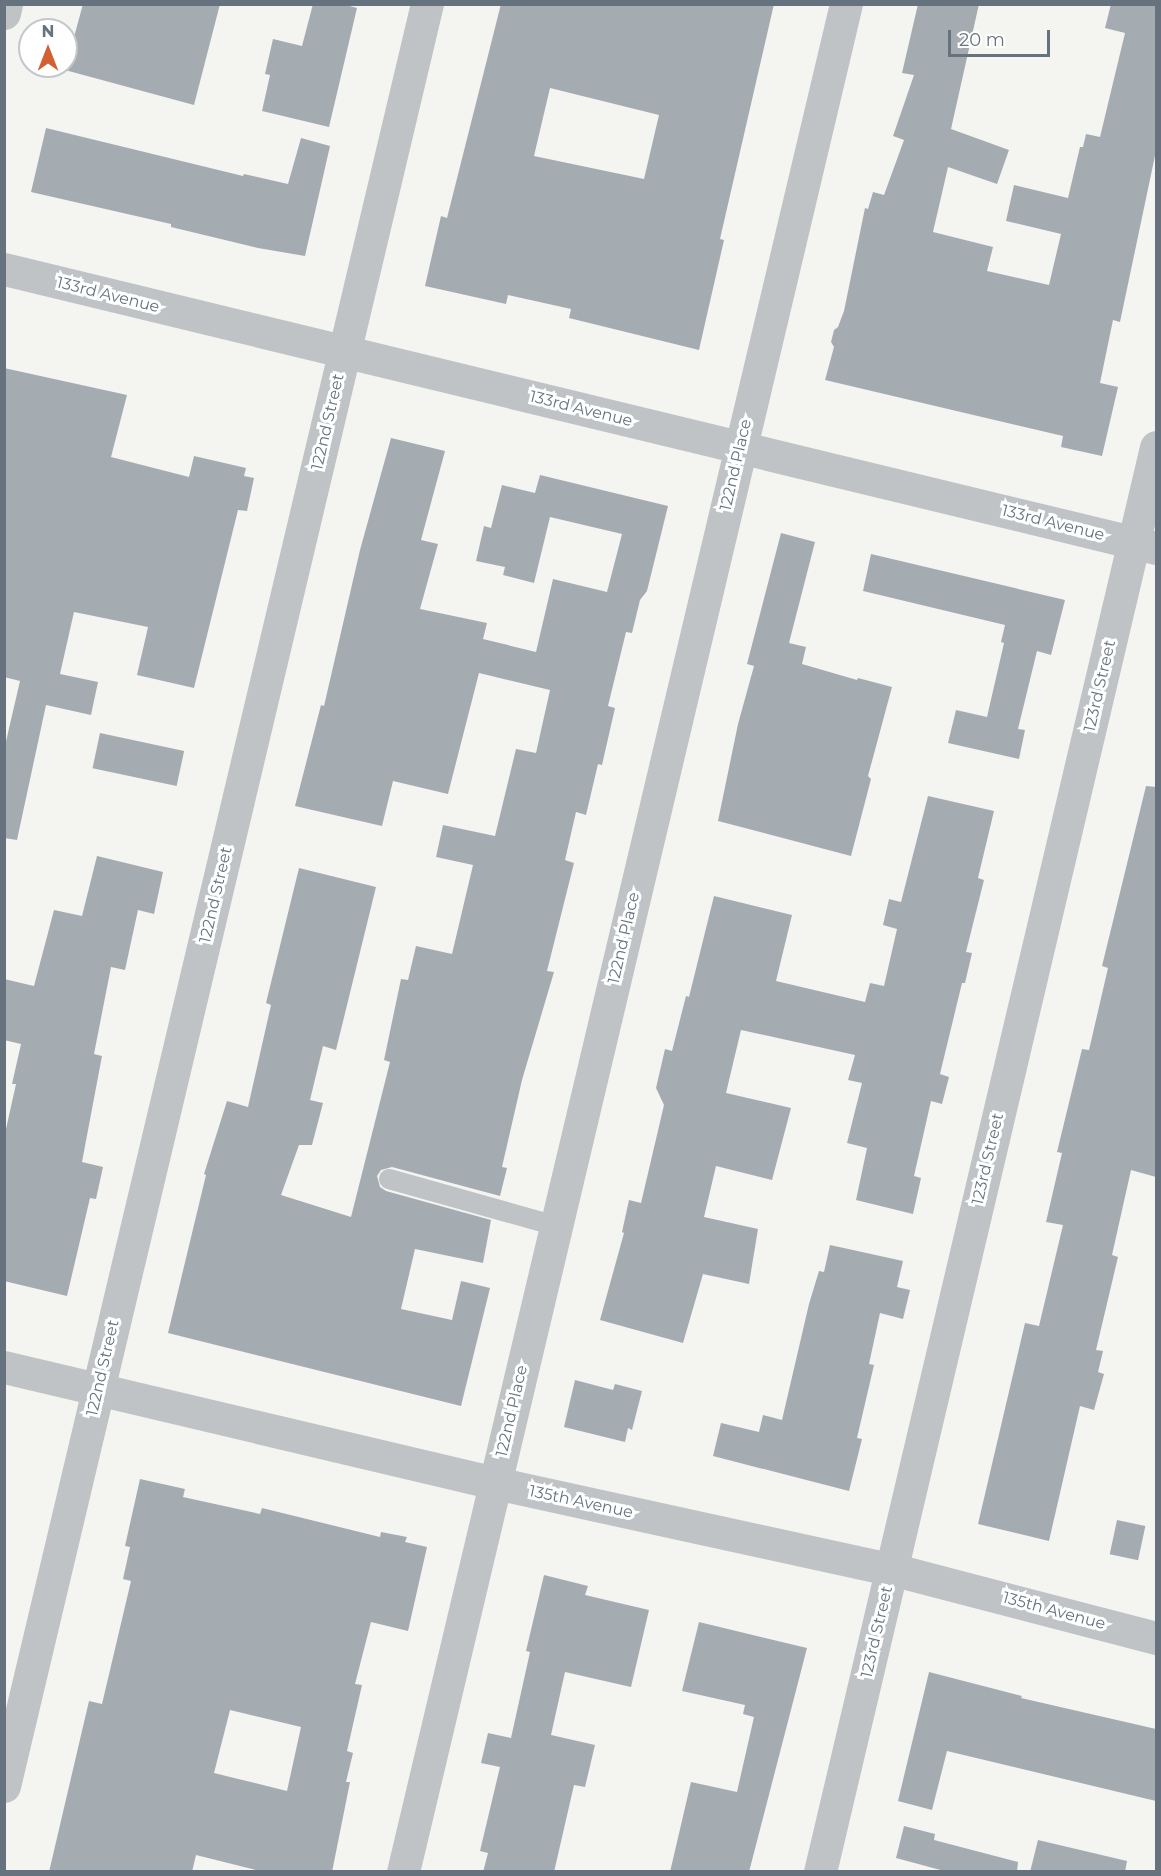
<!DOCTYPE html>
<html>
<head>
<meta charset="utf-8">
<style>
	body { margin:0 }
	#map { position:relative; width:1161px; height:1876px; overflow:hidden; background:#f4f4f1; font-family:Montserrat,sans-serif }
	div>[style] { position:absolute }
	[style*='--x'] { left:calc(var(--x)*1px); top:calc(var(--y)*1px); width:calc(var(--w)*1px); rotate:calc(var(--a)*1deg) }
	.building>* { inset:0; background:#a5acb1; transform-origin:0 0 }
	.lane>* { height:20px; margin:-10px; padding:0 10px; transform-origin:10px; border-radius:10px; background:#c0c3c6 }
	.street>* { height:33px; margin:-16.5px; padding:0 16.5px; transform-origin:16.5px; border-radius:16.5px; background:#c0c3c6 }
	span { translate:-50% -50%; white-space:nowrap; text-align:center; line-height:1.15; -webkit-text-stroke:6px #fff; paint-order:stroke }
	.street-label { font-size:16px; color:#66737f }
	.frame { position:absolute; inset:0; border:6px solid #66737f; pointer-events:none }
	.north { position:absolute; left:18px; top:18px; width:60px; height:60px; box-sizing:border-box; background:#fff; border:2px solid #c2c7cc; border-radius:50%; rotate:0deg; font-size:16px; font-weight:700; line-height:24px; text-align:center; color:#66737f }
	.north::after { content:''; display:block; margin:auto; width:21px; height:27px; background:#d26033; clip-path:polygon(50% 0,100% 100%,50% 72%,0 100%) }
	.scale { position:absolute; left:948px; top:30px; width:102px; height:27px; box-sizing:border-box; border:3px solid #66737f; border-top:0; padding-left:8px; font-size:18px; line-height:21px; white-space:nowrap; color:#66737f; -webkit-text-stroke:4px #fff; paint-order:stroke }
</style>
</head>
<body>
<div id="map">
	<div class="building">
		<div style="clip-path:polygon(83px 4px,220px 4px,194px 105px,65px 70px)"></div>
		<div style="clip-path:polygon(313px 4px,342px 4px,357px 8px,329px 127px,262px 111px,270px 75px,265px 74px,273px 39px,302px 46px)"></div>
		<div style="clip-path:polygon(evenodd,501px 4px,774px 4px,720px 239px,724px 240px,699px 350px,569px 318px,571px 309px,508px 295px,506px 304px,425px 286px,441px 216px,447px 218px,501px 4px,550px 88px,659px 115px,644px 179px,534px 156px,550px 88px)"></div>
		<div style="clip-path:polygon(918px 4px,979px 4px,951px 129px,1009px 150px,997px 184px,948px 167px,933px 232px,993px 247px,987px 271px,1049px 285px,1061px 234px,1006px 221px,1014px 185px,1068px 198px,1080px 147px,1083px 147px,1086px 134px,1100px 137px,1125px 33px,1105px 28px,1111px 4px,1156px 4px,1156px 151px,1120px 322px,1113px 320px,1100px 383px,1118px 387px,1102px 456px,1061px 447px,1063px 436px,825px 380px,834px 347px,831px 342px,834px 330px,838px 327px,844px 311px,865px 208px,868px 209px,873px 192px,884px 195px,904px 140px,893px 136px,914px 75px,902px 73px)"></div>
		<div style="clip-path:polygon(46px 128px,243px 176px,244px 174px,288px 184px,301px 138px,330px 146px,305px 256px,258px 248px,171px 227px,171px 224px,31px 192px)"></div>
		<div style="clip-path:polygon(4px 368px,127px 395px,111px 457px,189px 477px,194px 456px,246px 468px,244px 476px,254px 478px,247px 511px,238px 510px,194px 688px,137px 675px,148px 627px,74px 612px,60px 674px,98px 682px,91px 715px,46px 705px,17px 840px,4px 838px,4px 750px,20px 681px,4px 677px)"></div>
		<div style="clip-path:polygon(391px 438px,445px 451px,421px 540px,438px 544px,420px 609px,487px 623px,483px 639px,536px 652px,553px 579px,607px 592px,622px 534px,550px 517px,534px 583px,503px 575px,505px 567px,476px 561px,484px 526px,491px 528px,502px 485px,535px 493px,540px 475px,668px 506px,647px 591px,640px 600px,632px 633px,626px 632px,608px 706px,615px 708px,602px 765px,598px 764px,586px 815px,576px 812px,565px 860px,574px 863px,547px 971px,554px 972px,522px 1080px,502px 1167px,507px 1168px,500px 1196px,392px 1167px,381px 1170px,377px 1176px,380px 1187px,386px 1191px,491px 1220px,483px 1263px,415px 1249px,401px 1309px,452px 1320px,461px 1281px,490px 1288px,461px 1406px,168px 1333px,206px 1175px,204px 1174px,227px 1101px,248px 1107px,271px 1005px,266px 1003px,299px 868px,376px 887px,336px 1050px,323px 1046px,310px 1100px,323px 1103px,312px 1145px,299px 1145px,281px 1195px,351px 1217px,390px 1062px,384px 1060px,401px 979px,408px 980px,416px 946px,452px 954px,473px 865px,436px 857px,443px 825px,495px 836px,516px 749px,536px 753px,550px 690px,479px 673px,448px 794px,393px 781px,382px 826px,295px 806px,321px 705px,324px 706px,360px 550px)"></div>
		<div style="clip-path:polygon(781px 533px,815px 542px,789px 643px,806px 647px,802px 664px,857px 680px,858px 678px,892px 687px,868px 776px,871px 779px,851px 856px,718px 821px,738px 724px,754px 666px,747px 664px)"></div>
		<div style="clip-path:polygon(871px 554px,1065px 600px,1051px 655px,1037px 651px,1018px 729px,1025px 730px,1019px 759px,948px 743px,956px 710px,987px 717px,1004px 643px,1001px 642px,1005px 625px,863px 591px)"></div>
		<div style="left:100px;top:733px;width:86px;height:36px;rotate:12deg"></div>
		<div style="clip-path:polygon(1146px 786px,1156px 787px,1156px 1177px,1131px 1170px,1112px 1255px,1118px 1257px,1096px 1350px,1103px 1351px,1098px 1372px,1104px 1374px,1094px 1410px,1080px 1406px,1049px 1541px,978px 1524px,1025px 1323px,1039px 1326px,1063px 1225px,1046px 1222px,1062px 1153px,1057px 1152px,1082px 1049px,1089px 1050px,1108px 968px,1102px 966px)"></div>
		<div style="clip-path:polygon(928px 796px,994px 811px,978px 878px,984px 880px,966px 952px,972px 953px,965px 983px,962px 983px,940px 1074px,949px 1077px,942px 1104px,931px 1101px,914px 1176px,921px 1178px,913px 1214px,856px 1200px,867px 1148px,847px 1143px,862px 1083px,848px 1080px,855px 1055px,741px 1030px,726px 1093px,791px 1108px,772px 1180px,716px 1166px,704px 1217px,758px 1229px,749px 1284px,703px 1274px,683px 1343px,600px 1320px,624px 1233px,622px 1232px,629px 1200px,641px 1203px,664px 1105px,656px 1088px,665px 1049px,672px 1051px,686px 996px,689px 997px,714px 896px,792px 915px,776px 981px,865px 1002px,870px 983px,884px 986px,897px 929px,883px 925px,889px 899px,901px 902px)"></div>
		<div style="clip-path:polygon(97px 856px,163px 872px,154px 914px,138px 910px,125px 970px,111px 967px,94px 1054px,102px 1056px,82px 1162px,103px 1167px,96px 1199px,90px 1198px,67px 1296px,4px 1281px,4px 1138px,16px 1084px,12px 1084px,21px 1044px,4px 1040px,4px 979px,34px 986px,54px 910px,82px 916px)"></div>
		<div style="clip-path:polygon(830px 1245px,903px 1261px,897px 1287px,910px 1290px,903px 1319px,880px 1313px,869px 1364px,874px 1365px,857px 1438px,862px 1439px,849px 1491px,713px 1456px,721px 1423px,759px 1432px,763px 1415px,782px 1420px,809px 1304px,819px 1271px,824px 1272px)"></div>
		<div style="clip-path:polygon(575px 1380px,613px 1390px,615px 1384px,642px 1391px,632px 1430px,628px 1428px,625px 1442px,564px 1427px)"></div>
		<div style="clip-path:polygon(evenodd,140px 1479px,185px 1489px,183px 1497px,260px 1514px,262px 1508px,380px 1537px,381px 1532px,407px 1537px,405px 1542px,427px 1547px,408px 1631px,371px 1622px,355px 1684px,362px 1685px,347px 1751px,353px 1753px,346px 1782px,350px 1782px,332px 1872px,264px 1872px,196px 1855px,192px 1872px,49px 1872px,89px 1701px,102px 1704px,131px 1581px,123px 1579px,130px 1547px,125px 1546px,140px 1479px,230px 1710px,301px 1727px,287px 1791px,214px 1773px,230px 1710px)"></div>
		<div style="left:1117px;top:1520px;width:29px;height:35px;rotate:12deg"></div>
		<div style="clip-path:polygon(544px 1575px,588px 1586px,585px 1595px,649px 1610px,631px 1687px,565px 1672px,551px 1735px,595px 1745px,585px 1787px,574px 1785px,554px 1872px,483px 1872px,488px 1853px,480px 1851px,500px 1767px,481px 1763px,488px 1733px,511px 1738px,530px 1652px,526px 1651px)"></div>
		<div style="clip-path:polygon(699px 1622px,807px 1648px,749px 1872px,670px 1872px,691px 1782px,737px 1792px,754px 1717px,743px 1714px,745px 1705px,682px 1691px)"></div>
		<div style="clip-path:polygon(929px 1672px,1022px 1696px,1021px 1698px,1156px 1729px,1156px 1801px,947px 1751px,932px 1810px,898px 1801px)"></div>
		<div style="clip-path:polygon(904px 1826px,935px 1834px,934px 1840px,1018px 1862px,1017px 1872px,948px 1872px,896px 1858px)"></div>
		<div style="clip-path:polygon(1038px 1840px,1127px 1861px,1125px 1872px,1030px 1872px)"></div>
	</div>
	<div class="lane">
		<div style="--x:389;--y:1179;--w:173;--a:15.7"></div>
	</div>
	<div class="street">
		<div style="--x:4;--y:13;--w:9;--a:-77"></div>
		<div style="--x:4;--y:269;--w:1185;--a:13.61"></div>
		<div style="--x:4;--y:1367;--w:505;--a:13.29"></div>
		<div style="--x:495;--y:1483;--w:405;--a:12.3"></div>
		<div style="--x:891;--y:1569;--w:274;--a:14.6"></div>
		<div style="--x:4;--y:1786;--w:1832;--a:-76.65"></div>
		<div style="--x:403;--y:1872;--w:1920;--a:-76.66"></div>
		<div style="--x:820;--y:1872;--w:1464;--a:-76.73"></div>
	</div>
	<div class="street-label">
		<span style="left:108px;top:295px;rotate:14deg">133rd Avenue</span>
		<span style="left:581px;top:409px;rotate:14deg">133rd Avenue</span>
		<span style="left:328px;top:422px;rotate:-77deg">122nd Street</span>
		<span style="left:736px;top:465px;rotate:-77deg">122nd Place</span>
		<span style="left:1053px;top:523px;rotate:14deg">133rd Avenue</span>
		<span style="left:1100px;top:686px;rotate:-77deg">123rd Street</span>
		<span style="left:216px;top:895px;rotate:-77deg">122nd Street</span>
		<span style="left:624px;top:938px;rotate:-77deg">122nd Place</span>
		<span style="left:988px;top:1159px;rotate:-77deg">123rd Street</span>
		<span style="left:103px;top:1368px;rotate:-77deg">122nd Street</span>
		<span style="left:512px;top:1411px;rotate:-77deg">122nd Place</span>
		<span style="left:581px;top:1502px;rotate:12deg">135th Avenue</span>
		<span style="left:1054px;top:1611px;rotate:15deg">135th Avenue</span>
		<span style="left:877px;top:1632px;rotate:-77deg">123rd Street</span>
	</div>
	<div class="frame"></div>
	<div class="north">N</div>
	<div class="scale">20 m</div>
</div>
</body>
</html>
